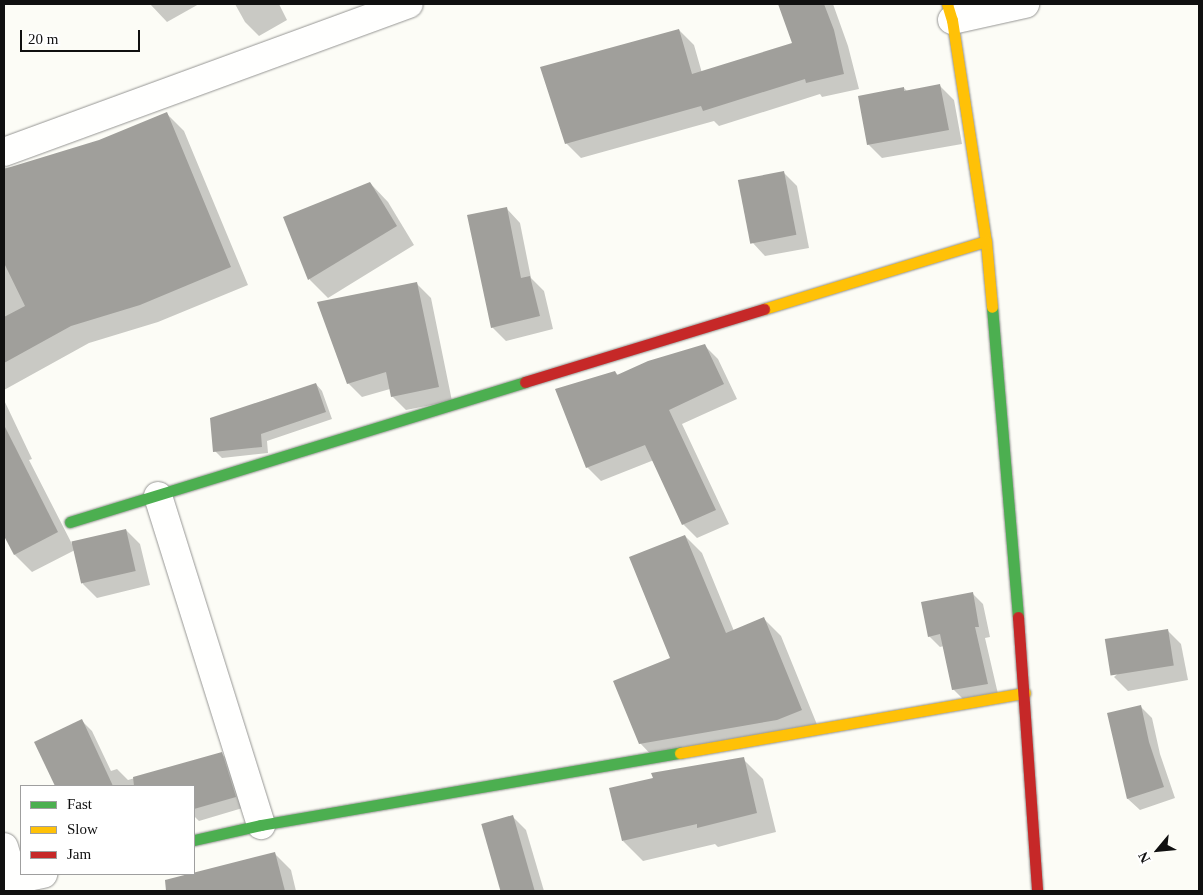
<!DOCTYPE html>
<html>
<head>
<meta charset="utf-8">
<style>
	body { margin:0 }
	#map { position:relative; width:1203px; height:895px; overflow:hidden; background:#fcfcf6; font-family:"Times New Roman",serif }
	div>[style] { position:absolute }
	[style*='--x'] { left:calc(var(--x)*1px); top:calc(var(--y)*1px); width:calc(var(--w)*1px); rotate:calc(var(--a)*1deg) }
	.shadow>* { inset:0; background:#0003 }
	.building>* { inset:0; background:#a09f9b; transform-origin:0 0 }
	.roads { filter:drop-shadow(0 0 1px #969694) drop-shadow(0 0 1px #969694) }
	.street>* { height:28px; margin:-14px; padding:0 14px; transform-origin:14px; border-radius:14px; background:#fffffe }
	.fast>* { height:11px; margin:-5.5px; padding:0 5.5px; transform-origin:5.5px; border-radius:5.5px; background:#4caf50 }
	.slow>* { height:11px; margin:-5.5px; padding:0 5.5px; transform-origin:5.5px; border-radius:5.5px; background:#ffc107 }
	.jam>* { height:11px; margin:-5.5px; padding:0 5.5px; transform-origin:5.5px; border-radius:5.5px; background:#c62828 }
	span { translate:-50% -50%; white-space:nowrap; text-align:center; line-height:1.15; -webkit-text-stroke:5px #fff; paint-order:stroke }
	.frame { position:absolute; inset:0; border:5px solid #101010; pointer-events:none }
	.legend { position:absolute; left:20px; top:785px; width:175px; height:90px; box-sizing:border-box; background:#fff; border:1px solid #9f9f9f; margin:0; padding:6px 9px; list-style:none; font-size:15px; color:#101010 }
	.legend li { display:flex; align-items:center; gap:10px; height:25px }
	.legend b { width:25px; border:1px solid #9f9f9f }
	.north { position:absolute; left:1133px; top:825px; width:50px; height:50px; -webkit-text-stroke:4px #fff; paint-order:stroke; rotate:242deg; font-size:14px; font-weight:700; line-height:20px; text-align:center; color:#101010 }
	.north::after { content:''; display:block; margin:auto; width:18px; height:22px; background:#101010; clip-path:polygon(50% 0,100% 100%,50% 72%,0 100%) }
	.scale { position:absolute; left:20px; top:30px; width:120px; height:22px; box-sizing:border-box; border:2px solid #101010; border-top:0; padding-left:6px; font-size:15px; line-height:18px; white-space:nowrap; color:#101010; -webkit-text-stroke:4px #fff; paint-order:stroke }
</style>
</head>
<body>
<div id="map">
	<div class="shadow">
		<div style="clip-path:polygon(150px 4px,199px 4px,167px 22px)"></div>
		<div style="clip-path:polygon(235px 4px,279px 4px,287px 20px,259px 36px,245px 22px)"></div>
		<div style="clip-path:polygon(779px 4px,833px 4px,848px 46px,859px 89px,822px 97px,820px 94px,719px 126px,714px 121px,581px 158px,566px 143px,679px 30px,694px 45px,702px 73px,794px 44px)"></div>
		<div style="clip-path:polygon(940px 86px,954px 100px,962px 144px,882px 158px,868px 144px,904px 88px,907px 91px)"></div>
		<div style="clip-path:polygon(166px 113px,184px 131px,248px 285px,158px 322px,89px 343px,4px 390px,4px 168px,15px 167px,100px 141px)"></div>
		<div style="clip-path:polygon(783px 172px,797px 186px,809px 248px,765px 256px,752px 242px)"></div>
		<div style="clip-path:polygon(370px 183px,388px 202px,414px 245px,328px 298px,310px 280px,285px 218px)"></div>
		<div style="clip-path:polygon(507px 209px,520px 223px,531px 278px,544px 291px,553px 329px,506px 341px,492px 327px)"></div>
		<div style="clip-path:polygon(417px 284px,431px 298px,452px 401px,406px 410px,392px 396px,390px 389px,362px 397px,348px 383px)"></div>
		<div style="clip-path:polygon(704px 345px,718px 359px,737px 399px,682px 424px,729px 524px,697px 538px,683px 524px,654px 460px,601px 481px,587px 467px,615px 372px,619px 376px)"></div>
		<div style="clip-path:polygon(316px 384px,322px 391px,332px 419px,267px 441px,268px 453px,222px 458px,215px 451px)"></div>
		<div style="clip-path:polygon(4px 400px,32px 459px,29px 460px,72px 544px,126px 530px,140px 544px,150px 585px,97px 598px,83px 584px,75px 550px,32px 572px,15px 555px,4px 534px)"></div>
		<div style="clip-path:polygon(685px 536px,702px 553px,734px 631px,763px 618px,781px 636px,818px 727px,657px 761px,640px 743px,672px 658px)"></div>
		<div style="clip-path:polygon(972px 593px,983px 604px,990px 637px,985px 638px,998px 694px,964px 700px,953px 689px,944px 646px,940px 647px,929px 636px)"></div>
		<div style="clip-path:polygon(1167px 630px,1181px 644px,1188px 680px,1128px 691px,1114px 677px)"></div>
		<div style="clip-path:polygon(1140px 706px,1152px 718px,1160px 754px,1175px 798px,1140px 810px,1128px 799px,1109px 714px)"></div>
		<div style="clip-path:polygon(82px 721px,92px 731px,111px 771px,117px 769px,128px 780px,221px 753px,232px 764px,246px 807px,199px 821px,194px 816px,194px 786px,57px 786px,36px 743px)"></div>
		<div style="clip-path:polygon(743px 759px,763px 779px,776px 832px,718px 847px,715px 844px,643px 861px,623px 841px)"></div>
		<div style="clip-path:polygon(512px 816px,526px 830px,544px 891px,503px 891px,483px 825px)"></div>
		<div style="clip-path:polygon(274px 853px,291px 870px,296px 891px,201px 891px,196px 873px)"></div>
	</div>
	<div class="building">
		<div style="clip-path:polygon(778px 4px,824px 4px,834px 30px,844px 74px,806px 83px,805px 79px,703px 111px,701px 106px,565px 144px,540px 67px,679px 29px,692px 74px,792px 43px)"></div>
		<div style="clip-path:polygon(940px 84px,949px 130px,867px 145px,858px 96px,904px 87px,904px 91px)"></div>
		<div style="clip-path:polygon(167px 112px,231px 267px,140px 305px,71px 326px,4px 363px,4px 317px,25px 306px,4px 263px,4px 169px,99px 140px)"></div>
		<div style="left:784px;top:171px;width:65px;height:47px;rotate:79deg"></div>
		<div style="clip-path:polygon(370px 182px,397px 226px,308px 280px,283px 217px)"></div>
		<div style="clip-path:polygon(507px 207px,521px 278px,530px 276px,540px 316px,491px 328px,467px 215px)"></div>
		<div style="clip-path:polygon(417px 282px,439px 387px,391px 397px,386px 372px,347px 384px,317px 302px)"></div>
		<div style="clip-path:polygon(705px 344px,724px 384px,669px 410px,716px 510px,682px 525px,645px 445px,586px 468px,555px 389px,615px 371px,617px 375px,648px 361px)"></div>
		<div style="clip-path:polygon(316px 383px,326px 412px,261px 434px,262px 447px,213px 452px,210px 418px)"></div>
		<div style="clip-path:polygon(4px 425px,58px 532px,14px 555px,4px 536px)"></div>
		<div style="left:126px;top:529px;width:43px;height:56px;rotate:77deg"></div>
		<div style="clip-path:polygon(685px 535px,726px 633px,764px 617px,802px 710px,777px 720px,639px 744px,613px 681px,670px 658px,629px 557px)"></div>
		<div style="clip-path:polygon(973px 592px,979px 627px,975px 627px,988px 684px,952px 690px,940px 634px,928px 637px,921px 602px)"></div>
		<div style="left:1168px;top:629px;width:37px;height:64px;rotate:81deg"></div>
		<div style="clip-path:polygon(1141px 705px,1149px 742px,1164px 787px,1127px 799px,1107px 713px)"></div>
		<div style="clip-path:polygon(82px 719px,113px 786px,55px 786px,34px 742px)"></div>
		<div style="clip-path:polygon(222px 752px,236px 797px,194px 809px,194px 786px,134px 786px,133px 777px)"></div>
		<div style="clip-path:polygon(744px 757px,757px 813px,697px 828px,697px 824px,622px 841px,609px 788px,653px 778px,651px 773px)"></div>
		<div style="left:513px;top:815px;width:79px;height:33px;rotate:74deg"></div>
		<div style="clip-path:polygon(275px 852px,285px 891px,166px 891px,165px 880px)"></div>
	</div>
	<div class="roads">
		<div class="street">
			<div style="--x:952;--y:20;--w:75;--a:-12.4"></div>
			<div style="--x:4;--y:152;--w:431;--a:-20.1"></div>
			<div style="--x:158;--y:496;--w:345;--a:72.6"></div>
			<div style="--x:4;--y:847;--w:46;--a:73.5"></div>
			<div style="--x:14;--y:880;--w:30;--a:-12"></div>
		</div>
		<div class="fast">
			<div style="--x:992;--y:307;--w:311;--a:85.2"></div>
			<div style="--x:70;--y:522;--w:476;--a:-17.1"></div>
			<div style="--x:194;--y:840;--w:69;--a:-12.6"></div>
			<div style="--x:261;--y:825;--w:425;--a:-9.8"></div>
		</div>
		<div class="slow">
			<div style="--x:947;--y:4;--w:17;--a:73"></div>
			<div style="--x:952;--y:20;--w:224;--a:81.3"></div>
			<div style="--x:986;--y:241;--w:66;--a:84.8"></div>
			<div style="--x:764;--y:309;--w:232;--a:-17"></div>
			<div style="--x:680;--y:753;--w:350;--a:-9.9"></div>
		</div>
		<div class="jam">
			<div style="--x:525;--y:382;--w:250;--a:-17"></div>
			<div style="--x:1018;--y:617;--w:275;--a:86"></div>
		</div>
	</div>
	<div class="frame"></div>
	<ul class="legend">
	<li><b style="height:6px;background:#4caf50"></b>Fast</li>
	<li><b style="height:6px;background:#ffc107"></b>Slow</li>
	<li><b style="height:6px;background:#c62828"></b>Jam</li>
	</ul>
	<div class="north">N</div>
	<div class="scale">20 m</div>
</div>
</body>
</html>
